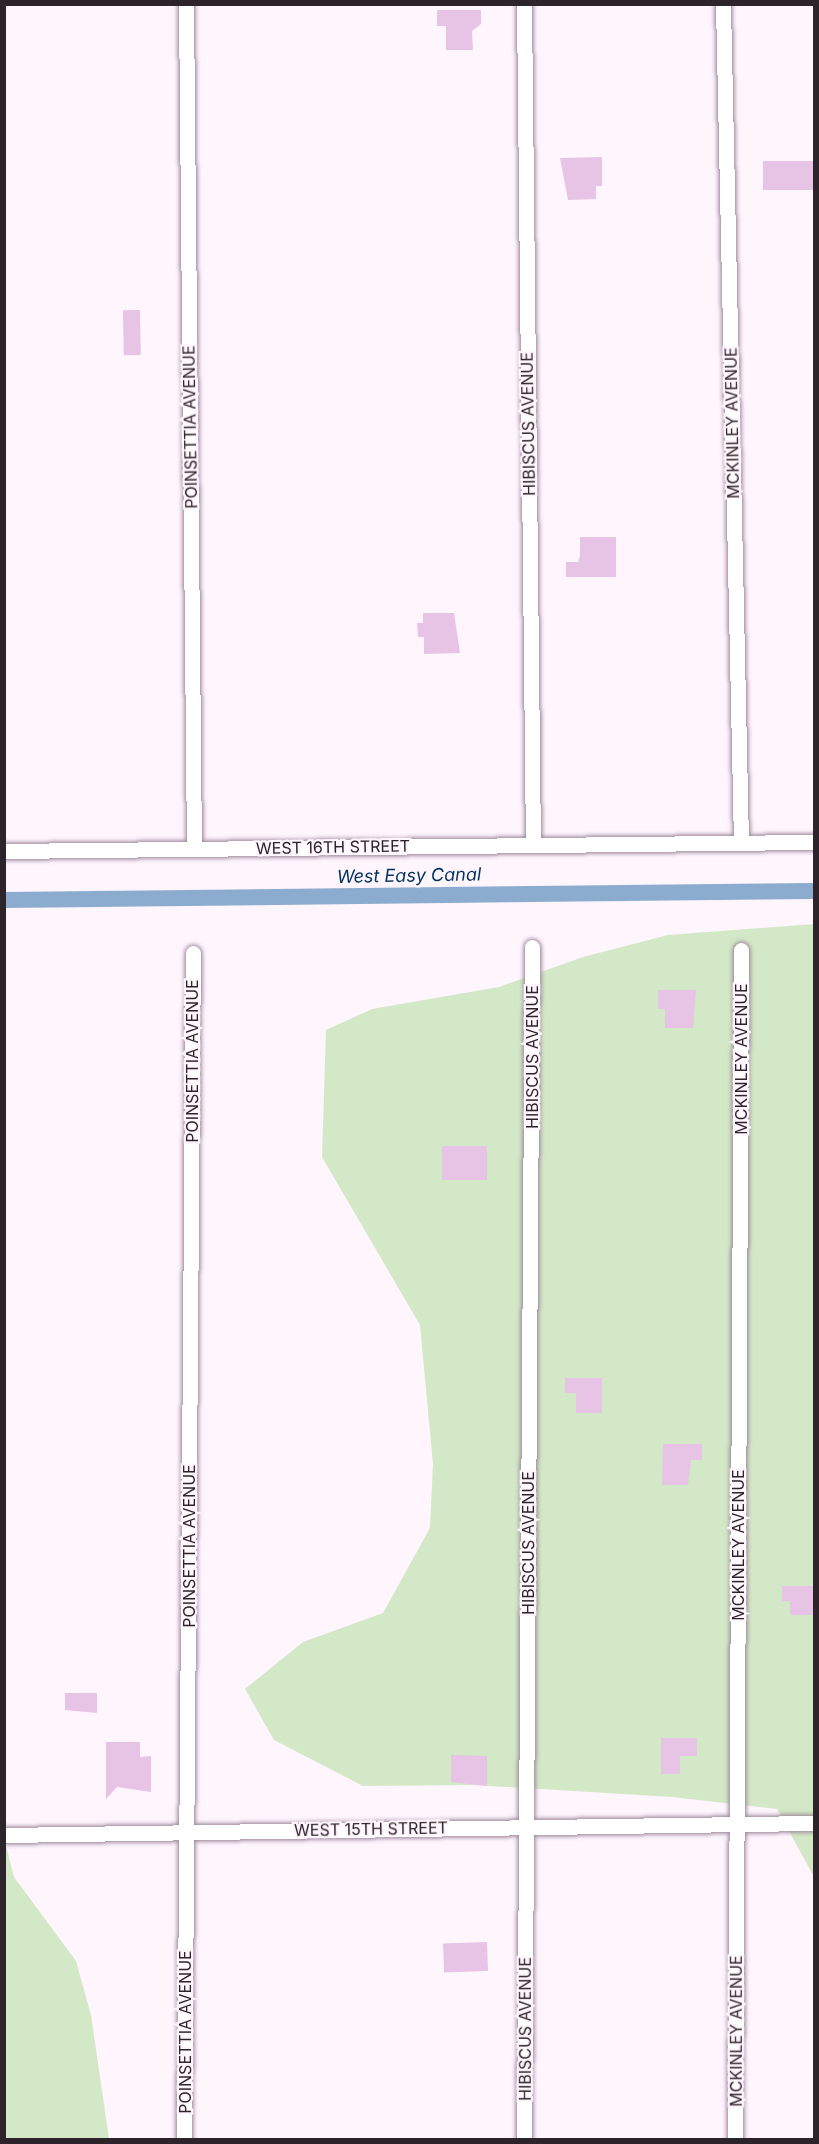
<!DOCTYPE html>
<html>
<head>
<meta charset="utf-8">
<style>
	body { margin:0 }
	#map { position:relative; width:819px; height:2144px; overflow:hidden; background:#fef5fd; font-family:Inter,sans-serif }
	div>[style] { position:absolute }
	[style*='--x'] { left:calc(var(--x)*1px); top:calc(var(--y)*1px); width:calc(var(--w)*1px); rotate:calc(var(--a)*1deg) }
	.green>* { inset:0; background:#d3e8c6 }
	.canal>* { height:16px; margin:-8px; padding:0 8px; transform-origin:8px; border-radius:8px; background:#8bacce }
	.building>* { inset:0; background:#e7c3e5; transform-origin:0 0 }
	.roads { filter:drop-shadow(0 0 2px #9f8a9e) drop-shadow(0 0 2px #9f8a9e) }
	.minor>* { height:15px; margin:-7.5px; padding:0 7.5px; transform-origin:7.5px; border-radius:7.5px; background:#fff }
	span { translate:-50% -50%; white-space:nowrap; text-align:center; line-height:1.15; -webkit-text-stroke:4.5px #fef5fd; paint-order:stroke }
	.street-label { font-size:16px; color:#2c232b }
	.water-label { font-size:18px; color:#00335f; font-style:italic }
	.frame { position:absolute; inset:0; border:6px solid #2c232b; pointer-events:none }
</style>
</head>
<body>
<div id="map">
	<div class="green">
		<div style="clip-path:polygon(814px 924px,814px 1877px,777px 1809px,672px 1797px,473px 1785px,363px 1786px,274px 1740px,245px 1689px,303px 1642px,383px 1613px,430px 1528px,433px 1464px,420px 1325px,322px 1157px,326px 1030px,372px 1009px,499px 987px,583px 957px,668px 935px)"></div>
		<div style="clip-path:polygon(4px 1838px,14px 1877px,76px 1961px,91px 2015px,109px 2139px,5px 2139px)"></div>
	</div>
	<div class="canal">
		<div style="--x:4;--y:900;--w:810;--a:-0.64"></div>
	</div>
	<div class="building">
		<div style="clip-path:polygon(437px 10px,481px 10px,481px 24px,472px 31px,473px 50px,446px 50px,446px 26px,437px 26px)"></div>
		<div style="clip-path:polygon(602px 157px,602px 186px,596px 186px,596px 199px,568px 200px,560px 158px)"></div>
		<div style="left:763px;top:161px;width:51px;height:29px"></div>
		<div style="left:140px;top:310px;width:45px;height:17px;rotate:89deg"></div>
		<div style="clip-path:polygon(580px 537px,616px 537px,616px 577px,566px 577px,566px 562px,578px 562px,580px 556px)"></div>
		<div style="clip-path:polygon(423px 613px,454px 613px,460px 653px,424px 654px,424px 637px,418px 637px,417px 623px,423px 623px)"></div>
		<div style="clip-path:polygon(658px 990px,696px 990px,693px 1028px,665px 1028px,665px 1009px,658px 1009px)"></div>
		<div style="left:442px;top:1146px;width:45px;height:34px"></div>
		<div style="clip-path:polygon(565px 1378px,602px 1378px,602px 1413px,576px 1413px,576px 1393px,565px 1393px)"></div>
		<div style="clip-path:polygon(663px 1444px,702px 1444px,702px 1460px,691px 1460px,688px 1485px,662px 1485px)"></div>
		<div style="clip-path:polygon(782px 1586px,814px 1586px,814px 1615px,790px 1615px,790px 1601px,782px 1601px)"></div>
		<div style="clip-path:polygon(65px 1693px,97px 1693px,97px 1713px,65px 1710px)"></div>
		<div style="clip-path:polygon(661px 1738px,697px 1738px,697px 1756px,680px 1756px,680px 1774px,661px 1774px)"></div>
		<div style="clip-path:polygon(106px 1742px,140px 1742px,140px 1757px,151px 1756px,151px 1792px,117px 1787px,106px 1799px)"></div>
		<div style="clip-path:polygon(451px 1755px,487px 1756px,487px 1786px,451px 1782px)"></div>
		<div style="left:487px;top:1942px;width:29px;height:44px;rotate:88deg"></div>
	</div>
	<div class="roads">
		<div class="minor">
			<div style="--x:186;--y:4;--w:845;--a:89.46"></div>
			<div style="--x:524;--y:4;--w:840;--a:89.39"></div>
			<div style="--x:723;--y:4;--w:838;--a:88.77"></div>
			<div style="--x:4;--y:851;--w:810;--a:-0.64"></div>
			<div style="--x:4;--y:1835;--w:810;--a:-0.85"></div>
			<div style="--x:184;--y:2140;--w:1187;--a:-89.57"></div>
			<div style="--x:524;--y:2140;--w:1193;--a:-89.62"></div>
			<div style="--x:735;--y:2140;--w:1190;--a:-89.71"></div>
		</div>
	</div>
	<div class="street-label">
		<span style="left:732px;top:423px;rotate:-91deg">MCKINLEY AVENUE</span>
		<span style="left:528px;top:424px;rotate:-91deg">HIBISCUS AVENUE</span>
		<span style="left:190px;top:427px;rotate:-91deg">POINSETTIA AVENUE</span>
		<span style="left:333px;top:847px;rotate:-1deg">WEST 16TH STREET</span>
		<span style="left:532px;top:1057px;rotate:-90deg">HIBISCUS AVENUE</span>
		<span style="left:741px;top:1059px;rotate:-90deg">MCKINLEY AVENUE</span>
		<span style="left:192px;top:1061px;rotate:-90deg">POINSETTIA AVENUE</span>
		<span style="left:528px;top:1543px;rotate:-90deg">HIBISCUS AVENUE</span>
		<span style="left:738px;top:1545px;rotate:-90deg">MCKINLEY AVENUE</span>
		<span style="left:189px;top:1546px;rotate:-90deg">POINSETTIA AVENUE</span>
		<span style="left:371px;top:1829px;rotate:-1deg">WEST 15TH STREET</span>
		<span style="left:525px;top:2029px;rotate:-90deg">HIBISCUS AVENUE</span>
		<span style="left:736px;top:2031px;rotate:-90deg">MCKINLEY AVENUE</span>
		<span style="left:185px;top:2032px;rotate:-90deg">POINSETTIA AVENUE</span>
	</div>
	<div class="water-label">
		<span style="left:409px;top:876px;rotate:-1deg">West Easy Canal</span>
	</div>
	<div class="frame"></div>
</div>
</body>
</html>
